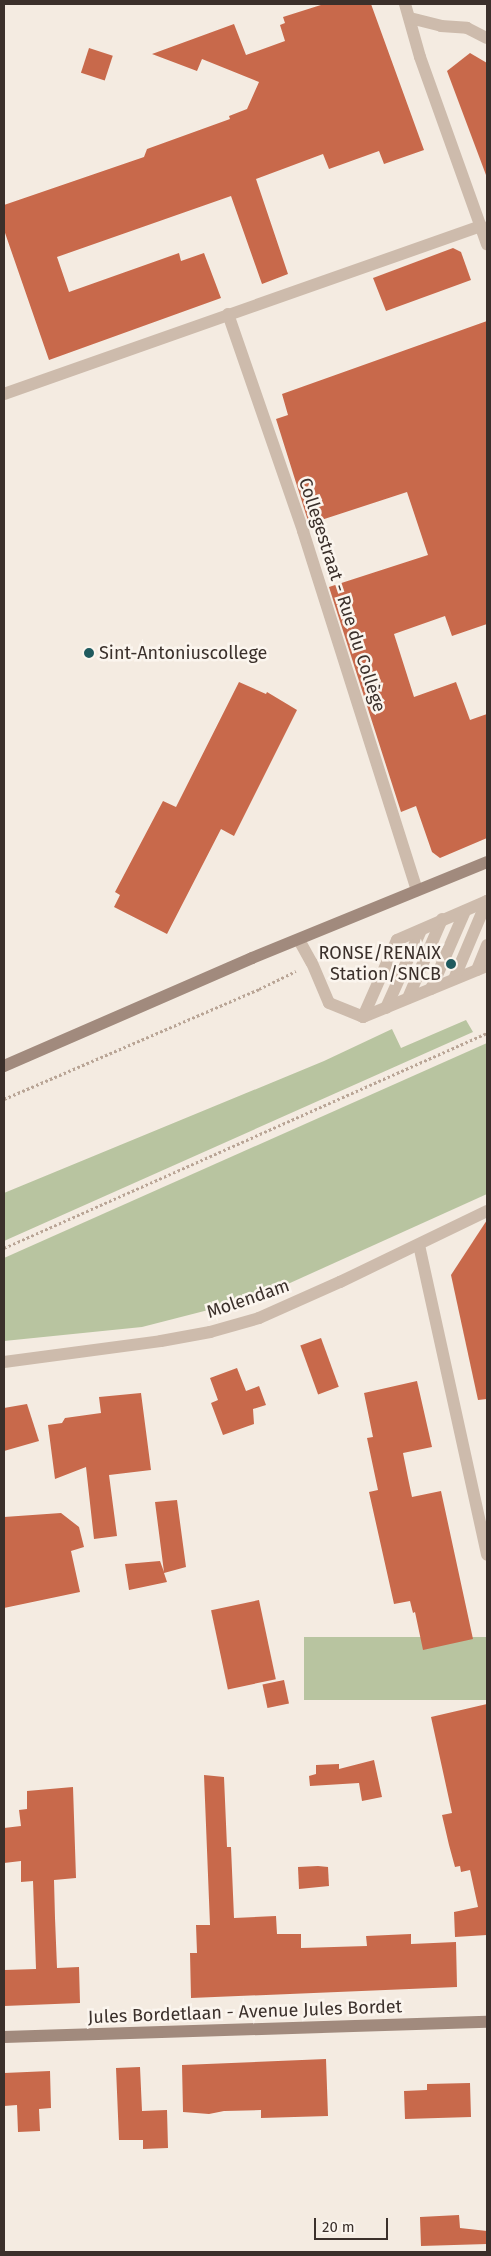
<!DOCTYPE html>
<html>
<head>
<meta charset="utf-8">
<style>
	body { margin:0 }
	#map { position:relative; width:491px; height:2256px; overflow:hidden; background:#f4ebe1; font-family:"Fira Sans",sans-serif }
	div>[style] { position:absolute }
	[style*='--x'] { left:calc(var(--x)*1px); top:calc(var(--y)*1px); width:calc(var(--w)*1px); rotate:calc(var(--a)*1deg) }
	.green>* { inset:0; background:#b8c4a0; transform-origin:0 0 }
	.building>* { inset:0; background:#c8694b; transform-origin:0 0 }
	.path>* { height:3px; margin-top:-1.5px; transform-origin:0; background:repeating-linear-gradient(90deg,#b9a596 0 2.5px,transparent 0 5px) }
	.lane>* { height:12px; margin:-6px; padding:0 6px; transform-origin:6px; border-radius:6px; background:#cdbbac }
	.street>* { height:12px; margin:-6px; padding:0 6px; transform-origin:6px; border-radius:6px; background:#cdbbac }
	.secondary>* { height:12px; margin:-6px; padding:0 6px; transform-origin:6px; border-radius:6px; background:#a18a7d }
	.dots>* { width:14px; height:14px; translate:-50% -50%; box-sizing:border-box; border:2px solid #fbf5ee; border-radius:50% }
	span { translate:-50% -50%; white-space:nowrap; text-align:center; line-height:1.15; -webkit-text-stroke:5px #fbf5ee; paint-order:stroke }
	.street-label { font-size:18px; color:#3b302b }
	.poi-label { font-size:18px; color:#3b302b }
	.left { translate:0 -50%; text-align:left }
	.right { translate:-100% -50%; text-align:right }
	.frame { position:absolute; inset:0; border:5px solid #3b302b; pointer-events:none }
	.scale { position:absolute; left:314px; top:2218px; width:74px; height:22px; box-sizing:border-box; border:2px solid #3b302b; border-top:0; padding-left:6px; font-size:15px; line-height:18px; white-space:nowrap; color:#3b302b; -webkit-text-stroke:4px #fbf5ee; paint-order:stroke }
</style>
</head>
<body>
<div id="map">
	<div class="green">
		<div style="clip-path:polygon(466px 1020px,473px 1032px,4px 1241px,4px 1193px,324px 1061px,392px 1029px,401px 1048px)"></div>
		<div style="clip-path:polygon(487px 1043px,487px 1194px,259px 1297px,142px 1327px,4px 1341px,4px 1258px)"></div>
		<div style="left:487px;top:1637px;width:63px;height:183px;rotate:90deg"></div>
	</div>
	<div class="building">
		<div style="clip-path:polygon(324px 4px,371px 4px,424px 150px,384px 164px,379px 151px,329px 169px,323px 154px,256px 179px,288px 274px,262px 284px,231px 196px,57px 257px,69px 292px,179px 253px,181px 261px,204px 253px,221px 298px,49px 360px,4px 230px,4px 205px,144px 157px,147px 149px,230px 119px,229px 116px,247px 109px,259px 82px,202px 59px,197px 71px,152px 54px,234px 24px,246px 55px,285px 41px,280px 25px,285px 23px,283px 17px)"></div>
		<div style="left:89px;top:48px;width:25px;height:26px;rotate:18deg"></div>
		<div style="clip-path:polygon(470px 53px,487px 63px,486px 175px,447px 71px)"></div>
		<div style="clip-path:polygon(453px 248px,461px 252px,471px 280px,386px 311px,373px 278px)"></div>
		<div style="clip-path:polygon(487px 321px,487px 624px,452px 636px,445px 616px,394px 634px,414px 697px,456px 682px,470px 720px,487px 714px,487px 838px,440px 858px,432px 852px,416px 806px,401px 812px,329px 587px,428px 555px,407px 492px,309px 524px,276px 419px,288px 415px,282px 394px)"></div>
		<div style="clip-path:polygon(239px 682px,266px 694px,267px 692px,297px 710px,234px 836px,221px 829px,167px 934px,114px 907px,120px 895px,115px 892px,163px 801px,176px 807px)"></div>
		<div style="clip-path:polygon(487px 1220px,487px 1399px,478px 1400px,451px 1275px)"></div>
		<div style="left:321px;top:1338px;width:52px;height:22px;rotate:70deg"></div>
		<div style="clip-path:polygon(237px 1368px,246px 1391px,259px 1386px,266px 1405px,253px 1409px,254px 1424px,223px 1435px,211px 1403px,218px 1400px,210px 1378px)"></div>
		<div style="clip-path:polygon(417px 1381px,432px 1447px,403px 1453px,408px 1478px,412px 1497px,441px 1491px,473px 1639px,423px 1650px,415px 1612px,413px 1613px,410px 1601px,394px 1604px,369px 1492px,378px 1490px,367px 1438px,373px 1437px,364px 1393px)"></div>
		<div style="clip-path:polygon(141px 1393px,151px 1470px,109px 1475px,117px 1536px,94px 1539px,86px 1467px,55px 1479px,48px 1425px,62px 1423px,65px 1418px,101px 1413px,99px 1397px)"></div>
		<div style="clip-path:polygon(27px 1404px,39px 1441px,4px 1451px,4px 1408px)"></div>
		<div style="clip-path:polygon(177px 1500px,186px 1567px,164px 1573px,167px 1582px,129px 1590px,125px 1564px,160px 1561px,164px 1572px,155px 1502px)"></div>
		<div style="clip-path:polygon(61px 1513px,79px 1527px,84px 1547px,71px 1551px,80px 1592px,4px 1608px,4px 1517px)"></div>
		<div style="left:259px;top:1600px;width:81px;height:49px;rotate:78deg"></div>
		<div style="left:284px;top:1680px;width:24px;height:22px;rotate:78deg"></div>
		<div style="clip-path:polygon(487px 1704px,487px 1935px,455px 1937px,454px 1912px,478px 1907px,470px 1870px,461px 1872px,460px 1866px,455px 1867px,449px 1845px,442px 1815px,452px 1813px,431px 1717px)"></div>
		<div style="clip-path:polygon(374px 1760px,382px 1797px,362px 1801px,359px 1783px,310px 1786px,309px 1776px,316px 1774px,316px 1765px,339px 1764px,339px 1769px)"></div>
		<div style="clip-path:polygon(204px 1775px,224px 1777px,227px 1847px,231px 1847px,234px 1918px,276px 1916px,277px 1934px,301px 1934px,301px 1948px,367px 1946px,366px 1936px,411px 1934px,411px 1944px,456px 1942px,457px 1987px,191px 1998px,190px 1953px,197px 1953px,196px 1925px,210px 1925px)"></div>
		<div style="clip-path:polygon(73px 1787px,76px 1878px,54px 1880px,55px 1918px,57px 1968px,79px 1967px,80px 2003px,4px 2006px,4px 1970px,36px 1969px,33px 1881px,21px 1882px,21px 1861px,4px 1863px,4px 1828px,21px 1826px,19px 1810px,27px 1809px,27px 1791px)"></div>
		<div style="clip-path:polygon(318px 1866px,328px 1867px,329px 1886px,299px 1889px,298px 1867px)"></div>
		<div style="clip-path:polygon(326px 2059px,328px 2116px,261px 2118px,261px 2110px,224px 2111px,209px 2114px,183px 2112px,182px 2065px)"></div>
		<div style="clip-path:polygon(140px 2067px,142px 2111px,167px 2110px,168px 2148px,143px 2149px,143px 2140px,119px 2140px,116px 2068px)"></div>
		<div style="clip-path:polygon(50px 2071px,51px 2108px,39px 2109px,40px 2131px,18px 2132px,17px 2105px,4px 2106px,4px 2073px)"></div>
		<div style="clip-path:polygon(470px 2083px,471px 2117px,405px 2119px,404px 2091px,427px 2090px,427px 2084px)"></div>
		<div style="clip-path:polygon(459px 2215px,460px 2228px,487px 2231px,487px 2244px,421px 2246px,420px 2217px)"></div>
	</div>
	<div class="path">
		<div style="--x:4;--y:1099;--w:278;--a:-23.3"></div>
		<div style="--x:259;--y:989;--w:41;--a:-25.9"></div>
		<div style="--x:4;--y:1248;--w:529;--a:-24"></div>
	</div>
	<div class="lane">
		<div style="--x:299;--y:940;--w:26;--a:61"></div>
		<div style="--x:312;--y:963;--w:43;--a:67"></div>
		<div style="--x:329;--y:1003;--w:37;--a:22"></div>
		<div style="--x:363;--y:1017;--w:134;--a:-22.4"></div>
		<div style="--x:477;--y:970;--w:27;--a:-68"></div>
		<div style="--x:454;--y:979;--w:85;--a:-67.1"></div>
		<div style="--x:431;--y:989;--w:85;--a:-66.4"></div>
		<div style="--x:408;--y:998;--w:86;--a:-66.7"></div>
		<div style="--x:386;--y:1008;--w:85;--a:-65.8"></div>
		<div style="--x:363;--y:1017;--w:84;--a:-66.2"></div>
		<div style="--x:397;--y:940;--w:98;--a:-23.4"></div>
	</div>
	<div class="street">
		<div style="--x:405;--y:4;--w:55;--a:74.2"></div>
		<div style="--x:420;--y:57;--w:199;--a:70.3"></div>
		<div style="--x:410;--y:18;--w:32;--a:14"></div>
		<div style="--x:441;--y:26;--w:26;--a:4"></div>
		<div style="--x:467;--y:28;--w:22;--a:27"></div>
		<div style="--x:228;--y:314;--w:230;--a:70.9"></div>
		<div style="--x:303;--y:531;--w:377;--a:72.4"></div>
		<div style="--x:4;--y:394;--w:506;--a:-19.4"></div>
		<div style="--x:419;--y:1245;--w:317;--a:77.6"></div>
		<div style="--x:4;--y:1362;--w:158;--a:-7.6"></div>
		<div style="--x:161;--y:1341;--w:50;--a:-10.4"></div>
		<div style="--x:210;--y:1332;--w:51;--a:-15.9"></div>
		<div style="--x:259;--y:1318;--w:89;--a:-24"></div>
		<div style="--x:340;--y:1282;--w:163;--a:-25.8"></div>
	</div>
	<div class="secondary">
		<div style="--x:4;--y:1066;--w:270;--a:-23.5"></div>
		<div style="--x:252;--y:958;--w:254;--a:-22.2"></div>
		<div style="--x:4;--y:2037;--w:483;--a:-1.8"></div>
	</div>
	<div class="dots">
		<div style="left:89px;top:653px;background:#1f5a5e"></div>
		<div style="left:451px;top:964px;background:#1f5a5e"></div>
	</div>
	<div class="street-label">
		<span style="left:342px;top:595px;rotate:72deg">Collegestraat - Rue du Collège</span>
		<span style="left:248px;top:1299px;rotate:-19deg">Molendam</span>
		<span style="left:245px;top:2012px;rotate:-2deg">Jules Bordetlaan - Avenue Jules Bordet</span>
	</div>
	<div class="poi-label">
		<span class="left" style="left:99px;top:653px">Sint-Antoniuscollege</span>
		<span class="right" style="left:441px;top:964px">RONSE/RENAIX<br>Station/SNCB</span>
	</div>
	<div class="frame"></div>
	<div class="scale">20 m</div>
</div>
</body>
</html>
